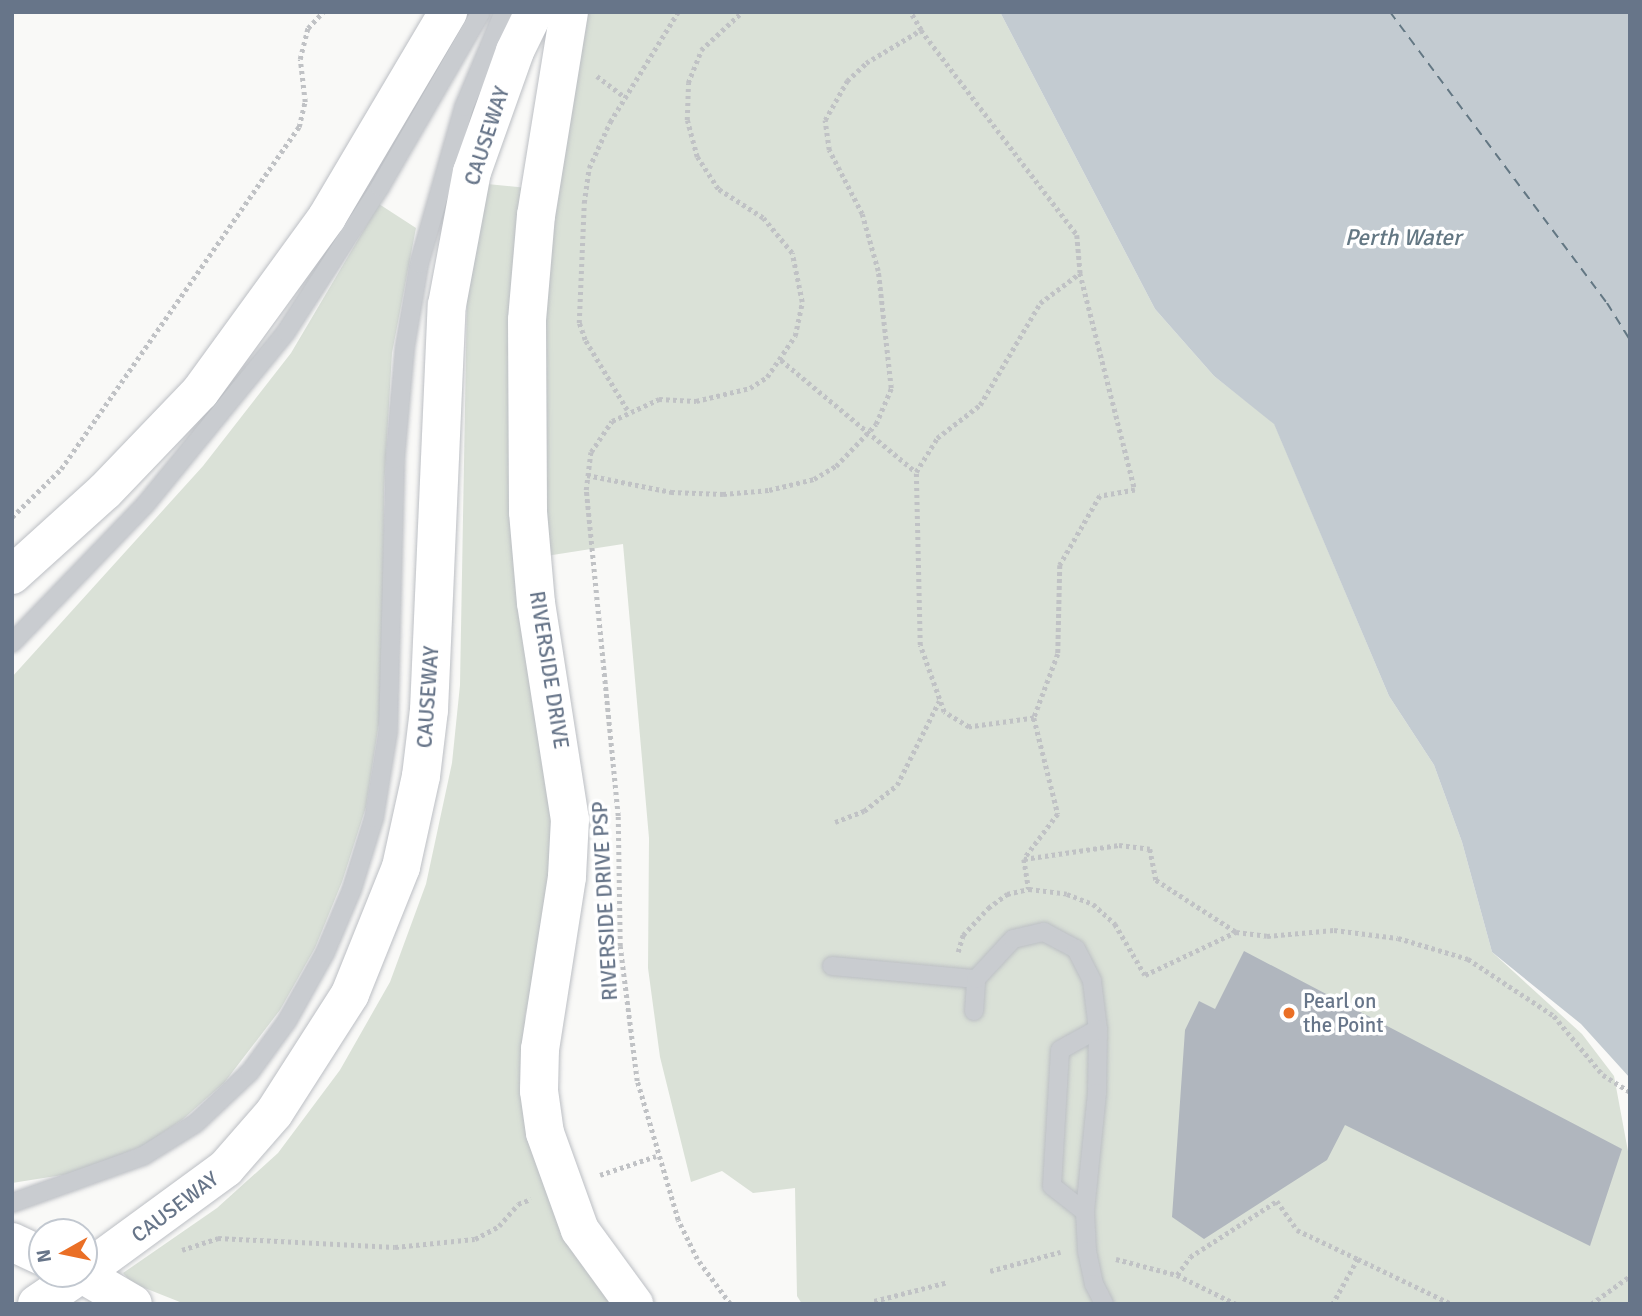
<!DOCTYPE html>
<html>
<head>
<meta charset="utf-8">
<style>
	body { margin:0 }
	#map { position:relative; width:1642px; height:1316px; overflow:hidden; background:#f9f9f7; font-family:Signika,sans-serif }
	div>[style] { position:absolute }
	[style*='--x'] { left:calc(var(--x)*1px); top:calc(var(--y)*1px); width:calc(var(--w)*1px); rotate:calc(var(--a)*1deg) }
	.green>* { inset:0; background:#dae1d7 }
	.water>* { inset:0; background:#c3cbd1 }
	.ferry>* { height:2px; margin-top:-1px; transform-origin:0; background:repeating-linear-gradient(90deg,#637783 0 9px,transparent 0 16px) }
	.building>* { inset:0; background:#b0b6be }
	.path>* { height:4.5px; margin-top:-2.25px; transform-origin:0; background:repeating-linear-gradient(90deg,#c0c2c5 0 3.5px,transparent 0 7px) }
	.roads { filter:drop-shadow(0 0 2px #bcbfc4) drop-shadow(0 0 2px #bcbfc4) }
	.service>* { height:18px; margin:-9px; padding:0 9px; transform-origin:9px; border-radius:9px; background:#c9ccd0 }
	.primary>* { height:38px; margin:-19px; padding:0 19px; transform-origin:19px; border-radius:19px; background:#fff }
	.trunk>* { height:38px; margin:-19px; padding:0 19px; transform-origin:19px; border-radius:19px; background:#fff }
	.dots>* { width:19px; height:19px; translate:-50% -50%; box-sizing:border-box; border:4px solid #fff; border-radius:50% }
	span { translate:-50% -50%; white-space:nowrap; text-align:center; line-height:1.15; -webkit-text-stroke:7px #fff; paint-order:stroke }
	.street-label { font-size:21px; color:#677589 }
	.poi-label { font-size:21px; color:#677589 }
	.left { translate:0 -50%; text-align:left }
	.water-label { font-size:23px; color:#637783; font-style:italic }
	.frame { position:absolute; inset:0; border:14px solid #677589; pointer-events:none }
	.north { position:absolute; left:28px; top:1218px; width:70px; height:70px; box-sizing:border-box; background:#fff; border:2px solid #c2c8d0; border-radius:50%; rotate:261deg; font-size:19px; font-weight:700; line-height:28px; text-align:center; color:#677589 }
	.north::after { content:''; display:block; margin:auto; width:24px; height:32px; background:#ea6f26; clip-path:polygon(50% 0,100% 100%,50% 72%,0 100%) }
</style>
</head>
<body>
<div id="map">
	<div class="green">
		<div style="clip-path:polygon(588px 12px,1000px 12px,1155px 309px,1214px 376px,1274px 423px,1389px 696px,1434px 765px,1462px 842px,1492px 952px,1582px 1034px,1614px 1076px,1630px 1162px,1630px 1304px,802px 1304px,797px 1296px,795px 1188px,753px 1193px,722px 1171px,691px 1182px,660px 1057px,648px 968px,649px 838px,623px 544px,546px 556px,540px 381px,551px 219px)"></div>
		<div style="clip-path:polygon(487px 184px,527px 188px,554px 790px,546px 927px,525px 1016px,531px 1138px,618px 1304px,185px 1304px,132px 1283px,123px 1273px,217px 1208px,278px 1153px,340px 1070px,390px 982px,426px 884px,452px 763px,460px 685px,467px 295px)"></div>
		<div style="clip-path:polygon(379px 204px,416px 228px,392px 353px,384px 489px,383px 697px,366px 807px,342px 882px,315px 948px,280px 1010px,224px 1083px,182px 1120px,143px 1146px,75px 1173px,12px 1183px,12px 677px,203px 466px,291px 353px)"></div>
	</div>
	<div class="water">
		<div style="clip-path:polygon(1000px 12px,1630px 12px,1630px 1078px,1581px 1024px,1492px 952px,1462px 842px,1434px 765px,1389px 696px,1274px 424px,1214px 376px,1155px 309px)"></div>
	</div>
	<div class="ferry">
		<div style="--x:1390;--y:12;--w:363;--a:53.3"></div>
		<div style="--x:1607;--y:303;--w:44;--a:58.1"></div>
	</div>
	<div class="building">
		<div style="clip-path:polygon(1244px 951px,1622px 1149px,1590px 1246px,1345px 1125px,1327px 1160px,1204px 1239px,1172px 1217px,1185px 1030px,1199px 1001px,1215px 1009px)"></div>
	</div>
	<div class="path">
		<div style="--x:921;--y:30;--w:258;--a:52.7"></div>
		<div style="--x:1077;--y:235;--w:38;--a:85"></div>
		<div style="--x:1080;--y:273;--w:224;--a:75.8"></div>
		<div style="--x:1135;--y:490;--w:36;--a:170"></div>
		<div style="--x:1100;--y:496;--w:80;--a:120.1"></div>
		<div style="--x:1060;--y:565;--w:89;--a:91.3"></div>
		<div style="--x:1058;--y:654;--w:68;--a:110.6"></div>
		<div style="--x:1034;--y:718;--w:99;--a:76"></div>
		<div style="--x:1058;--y:814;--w:56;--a:127.1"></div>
		<div style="--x:1024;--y:859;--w:96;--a:-8.4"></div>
		<div style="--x:1119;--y:845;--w:31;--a:7"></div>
		<div style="--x:1150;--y:849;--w:32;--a:79"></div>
		<div style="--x:1156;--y:880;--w:95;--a:33"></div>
		<div style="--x:597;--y:76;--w:34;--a:37"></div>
		<div style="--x:781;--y:360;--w:175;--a:39.7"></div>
		<div style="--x:627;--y:410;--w:82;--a:-121"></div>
		<div style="--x:585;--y:340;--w:18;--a:-109"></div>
		<div style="--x:579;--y:323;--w:120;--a:-87.6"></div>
		<div style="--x:584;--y:203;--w:35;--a:-82"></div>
		<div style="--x:589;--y:168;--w:51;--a:-65.5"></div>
		<div style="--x:610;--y:122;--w:129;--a:-58.3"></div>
		<div style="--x:587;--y:475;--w:86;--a:11.4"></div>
		<div style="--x:671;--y:492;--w:52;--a:2.2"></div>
		<div style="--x:723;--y:494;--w:46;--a:-5"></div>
		<div style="--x:769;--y:490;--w:46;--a:-13.7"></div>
		<div style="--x:814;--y:479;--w:26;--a:-31"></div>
		<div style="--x:836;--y:466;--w:58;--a:-46.4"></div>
		<div style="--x:876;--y:424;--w:39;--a:-67"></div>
		<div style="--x:891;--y:388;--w:118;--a:-96.3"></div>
		<div style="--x:878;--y:271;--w:59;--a:-105.7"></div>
		<div style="--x:862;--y:214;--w:72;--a:-117.3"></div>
		<div style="--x:829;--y:150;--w:30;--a:-98"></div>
		<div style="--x:825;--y:120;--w:45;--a:-60.6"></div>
		<div style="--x:847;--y:81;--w:26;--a:-43"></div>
		<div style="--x:866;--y:63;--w:64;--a:-31"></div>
		<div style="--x:921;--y:30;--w:21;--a:-121"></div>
		<div style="--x:12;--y:517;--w:69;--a:-44.4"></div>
		<div style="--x:61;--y:469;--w:417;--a:-55.2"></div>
		<div style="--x:299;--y:127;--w:26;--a:-77"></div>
		<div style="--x:305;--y:102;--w:43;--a:-96.6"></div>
		<div style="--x:300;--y:59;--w:32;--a:-76"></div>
		<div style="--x:308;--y:28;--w:22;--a:-47"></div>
		<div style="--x:1034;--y:718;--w:66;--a:172.1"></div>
		<div style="--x:969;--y:727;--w:29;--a:-149"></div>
		<div style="--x:944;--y:712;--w:71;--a:-109.7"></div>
		<div style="--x:920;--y:645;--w:173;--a:-91.3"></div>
		<div style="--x:916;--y:472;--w:40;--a:-58"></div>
		<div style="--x:937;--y:438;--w:54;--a:-37.5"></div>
		<div style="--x:980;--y:405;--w:118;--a:-59.5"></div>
		<div style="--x:1040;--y:303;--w:50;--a:-36.9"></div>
		<div style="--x:835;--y:822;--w:31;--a:-21"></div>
		<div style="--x:864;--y:811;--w:42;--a:-38.2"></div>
		<div style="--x:897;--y:785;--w:94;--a:-63.4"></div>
		<div style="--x:1024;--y:859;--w:30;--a:81"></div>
		<div style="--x:958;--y:952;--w:18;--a:-74"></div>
		<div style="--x:963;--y:935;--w:37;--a:-47"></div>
		<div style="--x:988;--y:908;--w:24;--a:-36"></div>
		<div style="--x:1007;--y:894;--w:23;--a:-13"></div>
		<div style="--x:1029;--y:889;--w:38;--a:7"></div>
		<div style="--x:1067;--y:894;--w:28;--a:21"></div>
		<div style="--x:1093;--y:904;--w:30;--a:42"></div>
		<div style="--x:1115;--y:924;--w:59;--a:59.5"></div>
		<div style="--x:1145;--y:975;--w:101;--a:-25.3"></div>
		<div style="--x:1236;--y:932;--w:31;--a:7"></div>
		<div style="--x:1267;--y:936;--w:67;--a:-5.1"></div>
		<div style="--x:1334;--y:930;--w:64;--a:7.1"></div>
		<div style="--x:1398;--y:938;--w:73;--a:16.7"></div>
		<div style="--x:1468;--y:959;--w:103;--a:33.5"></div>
		<div style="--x:1554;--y:1016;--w:77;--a:50.3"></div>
		<div style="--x:1603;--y:1075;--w:32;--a:32"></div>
		<div style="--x:600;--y:1175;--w:59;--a:-18.7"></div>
		<div style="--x:182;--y:1250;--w:38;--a:-18"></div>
		<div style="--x:218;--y:1238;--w:177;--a:2.9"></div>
		<div style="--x:395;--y:1247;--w:80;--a:-5.7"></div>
		<div style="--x:475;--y:1239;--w:27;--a:-28"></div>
		<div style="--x:499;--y:1226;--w:29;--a:-49"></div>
		<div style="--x:518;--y:1204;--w:14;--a:-21"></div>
		<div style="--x:1116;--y:1259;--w:63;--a:14.7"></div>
		<div style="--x:1177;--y:1275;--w:66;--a:26.2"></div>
		<div style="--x:1358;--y:1259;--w:104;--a:25.6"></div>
		<div style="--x:990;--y:1271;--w:73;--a:-15.2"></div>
		<div style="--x:1177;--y:1275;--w:22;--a:-54"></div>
		<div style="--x:1190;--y:1257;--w:103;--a:-32.8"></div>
		<div style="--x:1277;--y:1201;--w:35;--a:55"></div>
		<div style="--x:1297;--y:1230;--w:68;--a:25.4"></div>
		<div style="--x:1358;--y:1259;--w:51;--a:119.1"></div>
		<div style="--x:874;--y:1301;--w:76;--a:-14.4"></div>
		<div style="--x:730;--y:1304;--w:56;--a:-126.3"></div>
		<div style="--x:697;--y:1259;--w:43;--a:-116"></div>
		<div style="--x:678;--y:1220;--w:145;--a:-106.4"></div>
		<div style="--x:637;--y:1081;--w:136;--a:-97.2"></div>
		<div style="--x:620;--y:946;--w:130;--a:-90.9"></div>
		<div style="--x:618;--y:816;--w:328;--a:-95.6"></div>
		<div style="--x:586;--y:490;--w:38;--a:-83"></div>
		<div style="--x:591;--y:452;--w:37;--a:-56"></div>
		<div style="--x:612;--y:421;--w:52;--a:-25.1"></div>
		<div style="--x:659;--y:399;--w:37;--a:3"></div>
		<div style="--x:696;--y:401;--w:56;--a:-13.5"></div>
		<div style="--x:750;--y:388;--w:20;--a:-33"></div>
		<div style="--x:767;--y:377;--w:50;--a:-55.7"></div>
		<div style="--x:795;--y:336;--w:35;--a:-78"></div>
		<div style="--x:802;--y:302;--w:50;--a:-101.5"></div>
		<div style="--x:792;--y:253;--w:45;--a:-129.6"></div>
		<div style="--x:763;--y:218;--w:54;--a:-147.2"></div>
		<div style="--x:718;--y:189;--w:38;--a:-123"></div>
		<div style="--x:697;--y:157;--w:38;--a:-105"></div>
		<div style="--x:687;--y:120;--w:37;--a:-88"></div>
		<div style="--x:688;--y:83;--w:35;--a:-68"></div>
		<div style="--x:701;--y:50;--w:56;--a:-42.8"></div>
		<div style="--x:777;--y:1304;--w:2;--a:0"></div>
		<div style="--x:1591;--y:1304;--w:48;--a:-35.7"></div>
	</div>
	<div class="roads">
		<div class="service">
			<div style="--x:12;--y:643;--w:192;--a:-46.1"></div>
			<div style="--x:145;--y:505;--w:223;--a:-50.8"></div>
			<div style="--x:286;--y:332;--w:173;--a:-57"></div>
			<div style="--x:380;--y:187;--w:202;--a:-60"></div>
			<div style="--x:832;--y:966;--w:145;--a:5.2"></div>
			<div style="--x:974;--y:1011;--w:32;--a:-86"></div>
			<div style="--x:976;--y:979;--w:54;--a:-47.2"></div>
			<div style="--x:1013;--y:939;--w:32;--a:-13"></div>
			<div style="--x:1044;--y:932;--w:36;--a:28"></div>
			<div style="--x:1076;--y:949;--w:36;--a:63"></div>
			<div style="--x:1092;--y:981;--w:48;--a:82.9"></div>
			<div style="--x:1098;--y:1029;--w:64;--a:90.9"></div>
			<div style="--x:1097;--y:1093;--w:120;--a:95.8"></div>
			<div style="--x:1085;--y:1212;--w:39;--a:87"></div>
			<div style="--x:1087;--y:1251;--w:34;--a:78"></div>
			<div style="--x:1094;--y:1284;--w:22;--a:63"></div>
			<div style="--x:12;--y:1203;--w:139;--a:-19.7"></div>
			<div style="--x:143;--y:1156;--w:62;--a:-31.9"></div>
			<div style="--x:196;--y:1123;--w:74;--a:-43.4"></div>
			<div style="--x:250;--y:1072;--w:63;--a:-54"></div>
			<div style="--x:287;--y:1021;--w:78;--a:-60.8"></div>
			<div style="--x:325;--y:953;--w:69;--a:-67.1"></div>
			<div style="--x:352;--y:889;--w:74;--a:-72.8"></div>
			<div style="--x:374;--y:818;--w:87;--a:-80.8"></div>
			<div style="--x:388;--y:732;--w:273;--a:-88.5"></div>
			<div style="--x:395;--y:459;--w:112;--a:-84.9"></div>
			<div style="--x:405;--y:347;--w:84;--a:-80.4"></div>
			<div style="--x:419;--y:264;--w:163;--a:-74"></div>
			<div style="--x:464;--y:107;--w:103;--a:-67.2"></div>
			<div style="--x:1085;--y:1212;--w:42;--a:-141.8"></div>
			<div style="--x:1052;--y:1186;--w:136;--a:-86.6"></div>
			<div style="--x:1060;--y:1050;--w:43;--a:-28.9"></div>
		</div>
		<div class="primary">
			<div style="--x:569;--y:12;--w:206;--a:99.2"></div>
			<div style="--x:536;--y:215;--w:105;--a:94.9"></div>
			<div style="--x:527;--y:320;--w:192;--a:89.7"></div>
			<div style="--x:528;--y:512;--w:91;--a:85"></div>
			<div style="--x:536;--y:603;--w:219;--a:81.1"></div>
			<div style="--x:570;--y:819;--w:58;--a:93"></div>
			<div style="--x:567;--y:877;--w:174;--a:98.9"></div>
			<div style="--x:540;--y:1049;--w:42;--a:91.4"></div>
			<div style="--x:539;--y:1091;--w:42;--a:81.9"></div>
			<div style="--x:545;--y:1133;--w:103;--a:70.2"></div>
			<div style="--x:580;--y:1230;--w:92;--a:53.9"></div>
			<div style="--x:82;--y:1274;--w:59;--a:30.5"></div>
		</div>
		<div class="trunk">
			<div style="--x:12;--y:575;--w:125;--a:-42.1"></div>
			<div style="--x:105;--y:491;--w:137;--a:-46.2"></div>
			<div style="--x:200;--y:392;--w:216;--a:-54"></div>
			<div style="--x:327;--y:217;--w:238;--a:-59.4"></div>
			<div style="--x:12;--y:1242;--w:33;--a:25"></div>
			<div style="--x:84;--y:1272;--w:176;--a:-36.2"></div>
			<div style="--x:226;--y:1168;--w:73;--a:-48.9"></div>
			<div style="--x:274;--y:1113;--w:141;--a:-57.4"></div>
			<div style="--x:350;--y:994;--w:137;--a:-68.1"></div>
			<div style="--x:401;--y:867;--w:93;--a:-77.6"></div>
			<div style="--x:421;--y:776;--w:66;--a:-83.1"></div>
			<div style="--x:429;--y:710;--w:405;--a:-87.5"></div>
			<div style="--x:447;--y:305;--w:135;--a:-79.4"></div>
			<div style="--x:472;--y:172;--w:128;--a:-70.4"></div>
			<div style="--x:515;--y:51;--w:43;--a:-64"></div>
			<div style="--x:37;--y:1304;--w:53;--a:-34.3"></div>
		</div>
	</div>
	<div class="dots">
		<div style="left:1289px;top:1013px;background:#ea6f26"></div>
	</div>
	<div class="street-label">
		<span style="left:487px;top:136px;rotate:-72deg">CAUSEWAY</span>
		<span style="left:549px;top:670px;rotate:81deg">RIVERSIDE DRIVE</span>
		<span style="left:428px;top:697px;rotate:-86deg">CAUSEWAY</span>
		<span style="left:605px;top:901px;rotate:-93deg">RIVERSIDE DRIVE PSP</span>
		<span style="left:175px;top:1207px;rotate:-37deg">CAUSEWAY</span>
	</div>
	<div class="poi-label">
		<span class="left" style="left:1303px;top:1013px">Pearl on<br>the Point</span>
	</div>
	<div class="water-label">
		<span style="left:1403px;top:238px">Perth Water</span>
	</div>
	<div class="frame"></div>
	<div class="north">N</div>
</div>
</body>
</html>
